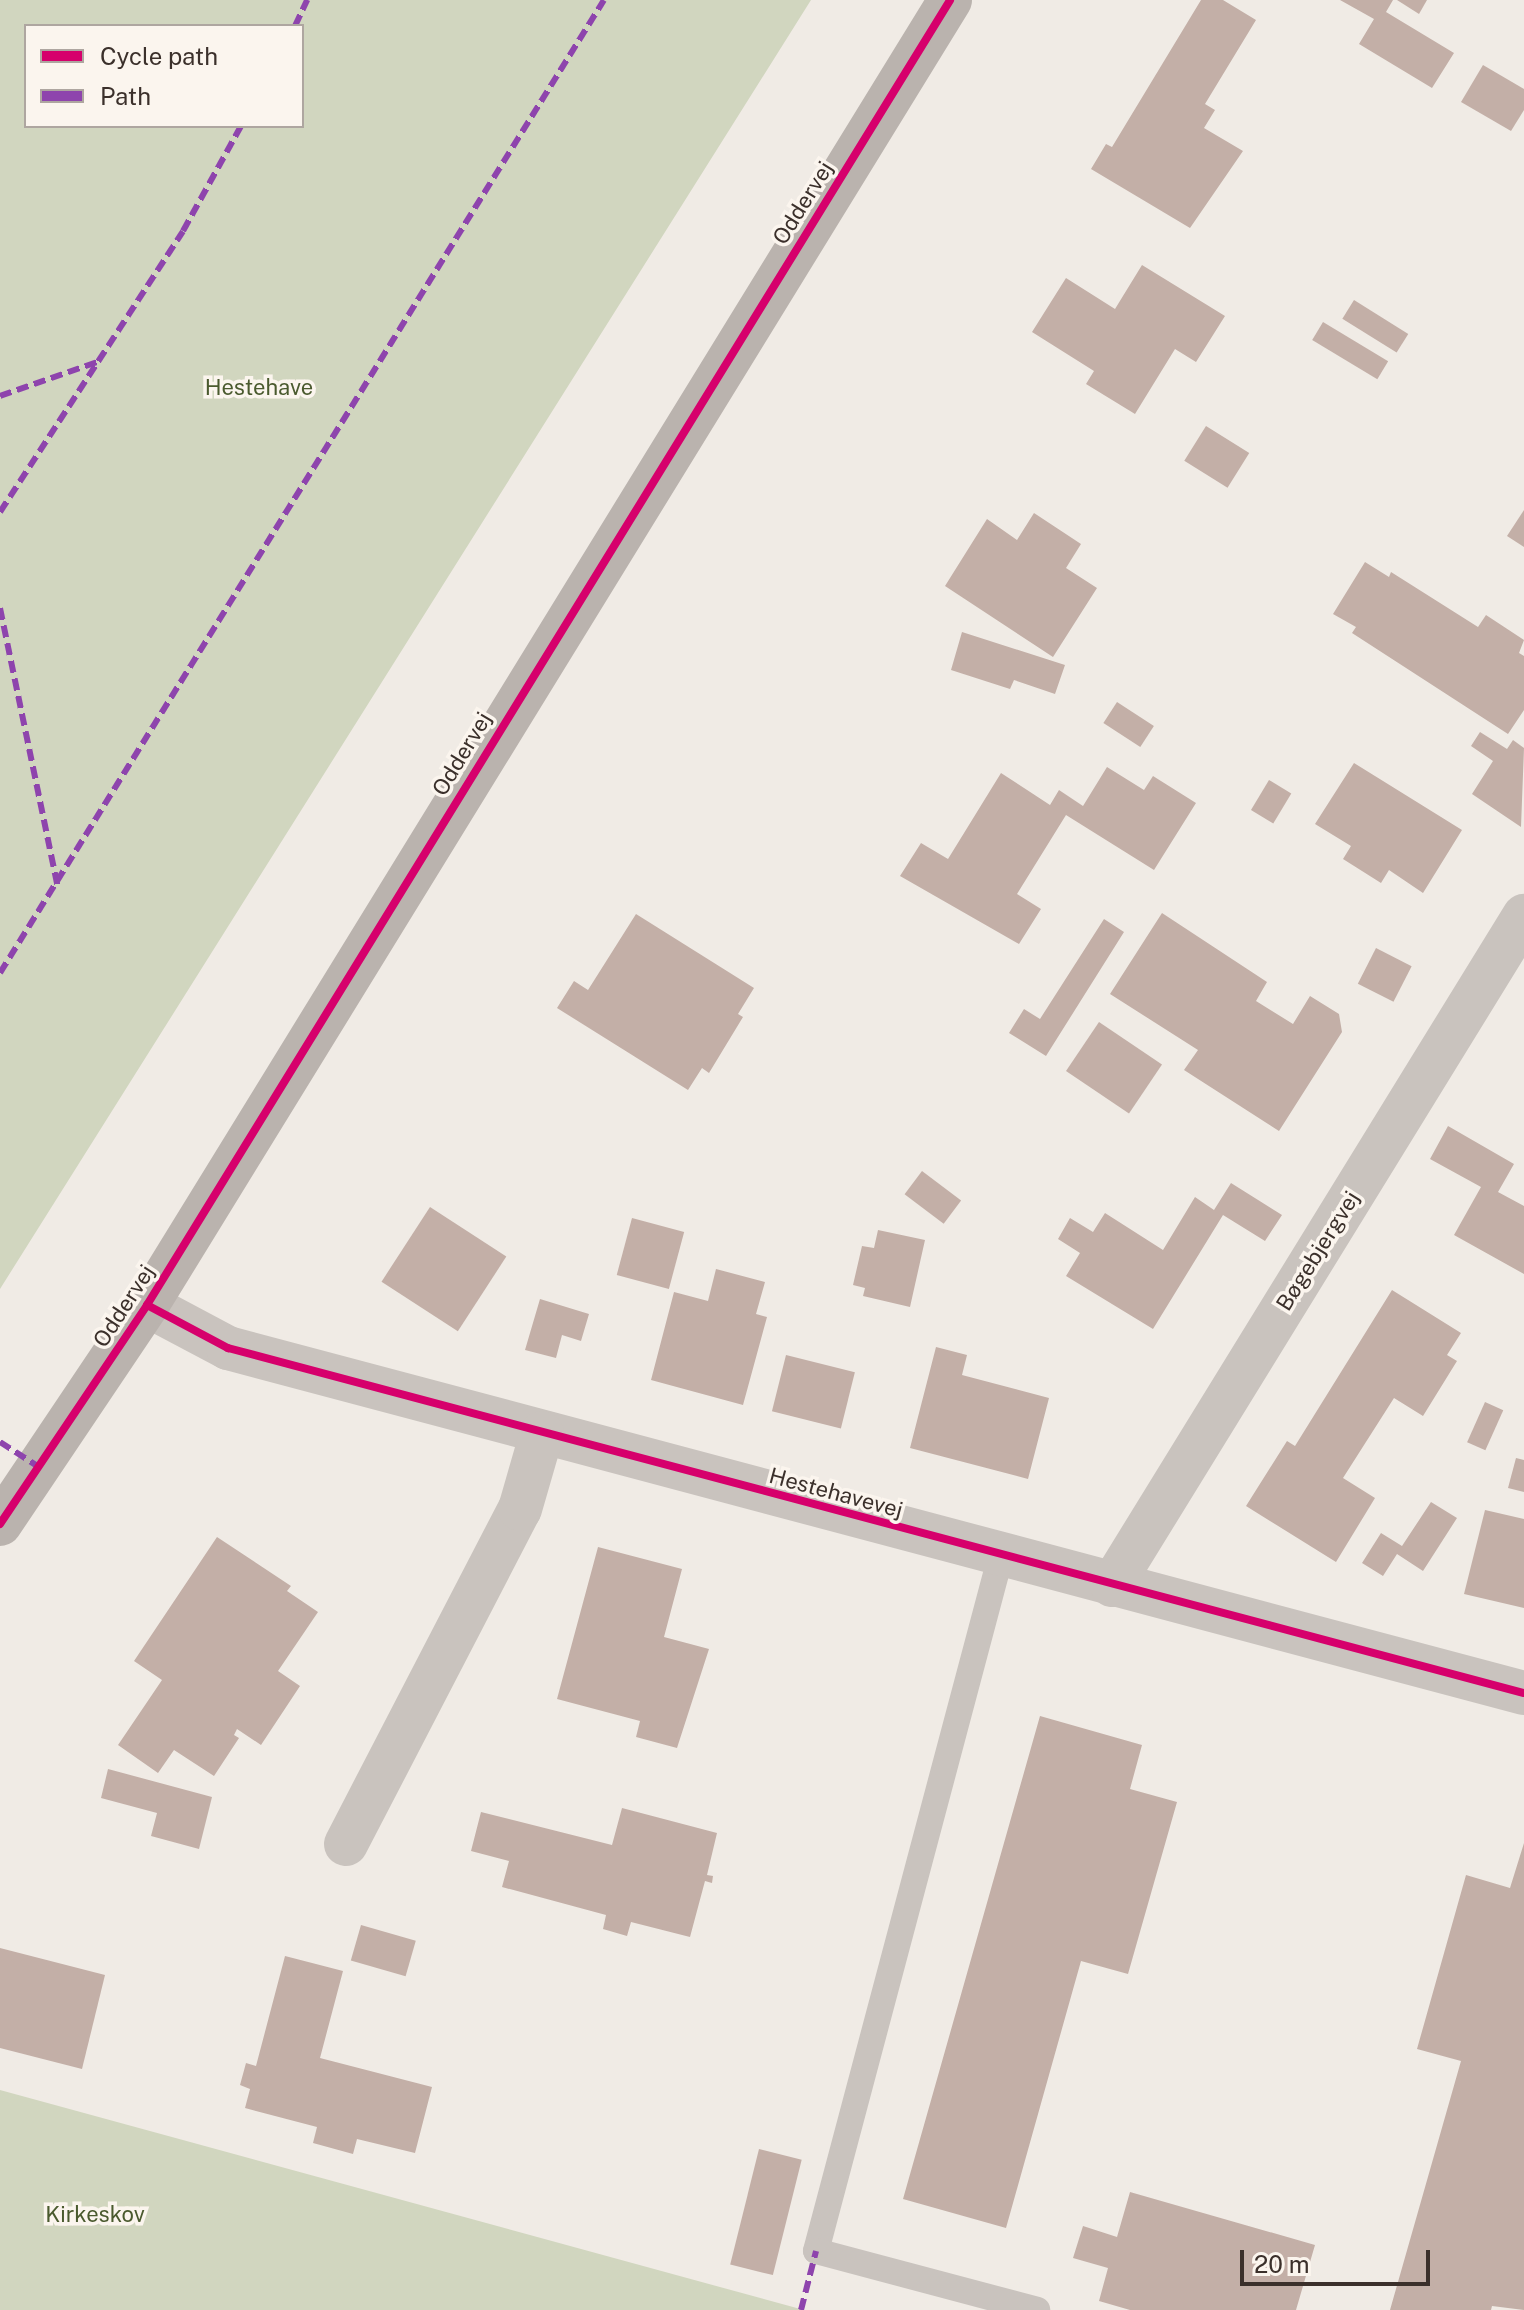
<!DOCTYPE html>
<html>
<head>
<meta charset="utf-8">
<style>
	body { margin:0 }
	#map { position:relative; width:1524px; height:2310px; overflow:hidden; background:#f0ebe5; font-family:"Public Sans",sans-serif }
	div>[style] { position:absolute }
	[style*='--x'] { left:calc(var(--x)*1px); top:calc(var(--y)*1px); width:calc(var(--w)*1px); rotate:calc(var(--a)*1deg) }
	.green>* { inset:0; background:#d1d6bf }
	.building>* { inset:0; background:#c3afa7; transform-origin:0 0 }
	.lane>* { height:26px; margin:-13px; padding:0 13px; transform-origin:13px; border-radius:13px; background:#c9c3be }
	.street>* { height:44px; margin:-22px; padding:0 22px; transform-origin:22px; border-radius:22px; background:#c9c3be }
	.secondary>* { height:44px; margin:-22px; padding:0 22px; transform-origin:22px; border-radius:22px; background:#bab3ae }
	.quiet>* { height:6px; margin-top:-3px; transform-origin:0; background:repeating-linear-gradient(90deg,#8e44ad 0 12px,transparent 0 18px) }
	.cycleway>* { height:8px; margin:-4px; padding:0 4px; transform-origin:4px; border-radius:4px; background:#d6006c }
	span { translate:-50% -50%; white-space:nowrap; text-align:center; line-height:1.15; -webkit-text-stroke:7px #fbf5ee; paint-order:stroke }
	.street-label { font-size:22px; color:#3b302b }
	.park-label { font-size:22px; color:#4a5a2e }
	.legend { position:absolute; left:24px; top:24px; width:280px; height:104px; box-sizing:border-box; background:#fbf5ee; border:2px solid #aea6a0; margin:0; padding:10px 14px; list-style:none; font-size:24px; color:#3b302b }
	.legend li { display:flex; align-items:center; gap:16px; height:40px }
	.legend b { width:40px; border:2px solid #aea6a0 }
	.scale { position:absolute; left:1240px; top:2250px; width:190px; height:36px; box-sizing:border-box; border:4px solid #3b302b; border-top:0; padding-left:10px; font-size:24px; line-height:28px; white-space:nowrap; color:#3b302b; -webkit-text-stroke:6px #fbf5ee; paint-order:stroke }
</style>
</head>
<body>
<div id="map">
	<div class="green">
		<div style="clip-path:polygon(evenodd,0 0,811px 0,0 1289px,0 0,302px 26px,302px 126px,26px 126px,26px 26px,302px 26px)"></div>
		<div style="clip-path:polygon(0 2090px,804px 2310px,0 2310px)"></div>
	</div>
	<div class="building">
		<div style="clip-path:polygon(1201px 0,1223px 0,1256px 20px,1205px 104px,1215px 110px,1204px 128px,1243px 151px,1190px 228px,1091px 169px,1106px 144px,1112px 147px)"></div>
		<div style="clip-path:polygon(1340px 0,1393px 0,1386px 12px,1454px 53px,1432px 88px,1359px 44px,1374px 19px)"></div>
		<div style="clip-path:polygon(1397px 0,1427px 0,1419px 14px)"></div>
		<div style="clip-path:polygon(1483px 65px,1524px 89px,1524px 110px,1511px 131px,1461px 102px)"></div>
		<div style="clip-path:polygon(1142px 265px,1225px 316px,1196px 362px,1175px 349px,1135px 414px,1086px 384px,1094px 371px,1032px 332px,1066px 278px,1115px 309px)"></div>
		<div style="left:1354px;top:300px;width:64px;height:22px;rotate:32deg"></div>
		<div style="left:1323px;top:322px;width:76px;height:21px;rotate:31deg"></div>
		<div style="left:1206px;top:426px;width:51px;height:41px;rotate:32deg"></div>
		<div style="clip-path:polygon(1524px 510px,1524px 547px,1507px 536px)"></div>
		<div style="clip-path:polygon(1034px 513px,1081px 544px,1066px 568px,1097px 588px,1053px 657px,945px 586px,987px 519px,1017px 540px)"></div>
		<div style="clip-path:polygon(1365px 562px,1389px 577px,1391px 572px,1478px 627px,1486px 615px,1524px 640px,1519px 653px,1524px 656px,1524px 710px,1508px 734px,1352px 633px,1356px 627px,1333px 614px)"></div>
		<div style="clip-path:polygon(962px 632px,1065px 665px,1055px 694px,1014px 680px,1010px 689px,951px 670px)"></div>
		<div style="left:1117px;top:702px;width:44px;height:25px;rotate:33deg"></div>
		<div style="clip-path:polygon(1480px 732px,1507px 749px,1513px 740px,1524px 748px,1521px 827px,1472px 794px,1493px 761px,1471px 746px)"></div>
		<div style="clip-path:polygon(1354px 763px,1462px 830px,1423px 893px,1389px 870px,1381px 883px,1343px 859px,1351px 846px,1315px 824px)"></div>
		<div style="clip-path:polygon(1107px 767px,1144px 790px,1153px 776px,1196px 803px,1154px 870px,1066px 815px,1017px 894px,1041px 909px,1019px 944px,900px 876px,921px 843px,948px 859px,1001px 773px,1050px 805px,1059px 790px,1083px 806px)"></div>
		<div style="left:1269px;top:780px;width:26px;height:35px;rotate:31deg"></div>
		<div style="clip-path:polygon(1162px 913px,1267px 982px,1256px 1001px,1293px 1024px,1310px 996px,1339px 1014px,1342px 1032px,1279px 1131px,1184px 1070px,1198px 1050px,1110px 994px)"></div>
		<div style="clip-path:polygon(636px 914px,754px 988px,738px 1014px,743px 1017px,709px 1073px,702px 1068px,688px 1090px,557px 1008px,574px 981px,588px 990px)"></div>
		<div style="clip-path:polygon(1104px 919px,1124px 932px,1046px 1056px,1009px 1033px,1024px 1009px,1040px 1019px)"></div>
		<div style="left:1376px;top:948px;width:40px;height:40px;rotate:27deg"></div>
		<div style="left:1099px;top:1022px;width:76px;height:59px;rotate:34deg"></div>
		<div style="clip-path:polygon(1448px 1126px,1514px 1164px,1498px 1192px,1524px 1206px,1524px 1274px,1454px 1235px,1481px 1187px,1430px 1159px)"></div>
		<div style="left:922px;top:1171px;width:49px;height:29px;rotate:37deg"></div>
		<div style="clip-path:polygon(1231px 1183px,1282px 1215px,1265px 1241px,1223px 1215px,1153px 1329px,1066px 1276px,1080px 1253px,1058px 1239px,1070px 1218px,1093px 1232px,1105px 1213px,1163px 1250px,1195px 1197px,1214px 1210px)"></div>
		<div style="left:430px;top:1207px;width:91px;height:89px;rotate:33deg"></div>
		<div style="left:632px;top:1218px;width:54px;height:59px;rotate:15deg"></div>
		<div style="clip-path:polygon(878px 1230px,925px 1240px,910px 1307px,863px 1296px,865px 1288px,853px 1285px,862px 1246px,874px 1248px)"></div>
		<div style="clip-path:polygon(716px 1269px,765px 1282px,756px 1314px,767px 1317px,743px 1405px,651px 1380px,674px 1292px,708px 1301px)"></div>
		<div style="clip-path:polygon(1392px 1290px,1461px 1333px,1447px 1355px,1457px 1361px,1423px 1416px,1394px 1398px,1343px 1478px,1375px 1498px,1336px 1562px,1246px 1506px,1287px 1441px,1295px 1446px)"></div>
		<div style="clip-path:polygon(540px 1299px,589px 1314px,581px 1341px,562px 1335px,556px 1358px,525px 1350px)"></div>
		<div style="clip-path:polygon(936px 1347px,967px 1355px,962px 1375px,1049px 1398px,1028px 1479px,910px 1448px)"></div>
		<div style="left:786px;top:1355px;width:71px;height:58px;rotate:14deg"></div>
		<div style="left:1485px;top:1402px;width:20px;height:44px;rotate:24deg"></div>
		<div style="clip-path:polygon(1516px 1458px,1524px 1460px,1524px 1492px,1508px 1488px)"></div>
		<div style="clip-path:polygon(1431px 1502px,1457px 1518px,1423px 1571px,1397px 1554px,1383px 1576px,1362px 1563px,1381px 1533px,1402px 1546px)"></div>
		<div style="clip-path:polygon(1485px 1510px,1524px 1519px,1524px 1608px,1464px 1594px)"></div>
		<div style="clip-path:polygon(217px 1537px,291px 1586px,287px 1591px,318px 1612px,278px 1671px,300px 1686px,261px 1745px,237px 1729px,234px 1735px,239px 1738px,214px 1776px,174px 1750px,158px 1773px,118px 1745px,162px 1680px,134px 1661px)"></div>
		<div style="clip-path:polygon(598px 1547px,682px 1569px,664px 1637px,709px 1649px,677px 1748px,636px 1737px,640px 1721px,557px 1699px)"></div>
		<div style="clip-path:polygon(1040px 1716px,1142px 1745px,1130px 1789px,1177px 1802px,1128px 1974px,1081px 1961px,1006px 2228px,903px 2199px)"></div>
		<div style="clip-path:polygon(108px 1769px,212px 1797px,199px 1849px,151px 1836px,157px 1813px,101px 1798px)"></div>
		<div style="clip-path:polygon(622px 1808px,717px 1833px,707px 1875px,713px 1876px,712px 1883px,705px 1881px,690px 1937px,631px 1922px,627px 1936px,603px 1929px,606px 1915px,502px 1887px,509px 1861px,471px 1851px,481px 1812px,612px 1845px)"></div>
		<div style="clip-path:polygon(1524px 1843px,1524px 2310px,1492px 2306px,1491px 2310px,1390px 2310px,1461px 2061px,1417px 2049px,1466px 1875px,1510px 1888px)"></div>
		<div style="left:361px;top:1925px;width:57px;height:37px;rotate:16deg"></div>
		<div style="clip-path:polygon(0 1948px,105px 1975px,82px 2069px,0 2048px)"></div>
		<div style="clip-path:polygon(285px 1956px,343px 1971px,320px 2058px,432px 2087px,415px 2153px,357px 2139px,353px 2154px,313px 2143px,317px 2127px,245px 2108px,250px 2089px,240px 2085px,246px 2063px,256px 2066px)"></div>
		<div style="left:759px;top:2149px;width:44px;height:119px;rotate:14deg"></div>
		<div style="clip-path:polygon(1130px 2192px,1315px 2245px,1296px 2310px,1130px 2310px,1099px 2301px,1108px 2268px,1073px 2258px,1083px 2226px,1117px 2237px)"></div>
	</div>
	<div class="lane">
		<div style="--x:1001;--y:1555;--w:720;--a:104.89"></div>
		<div style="--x:816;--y:2251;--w:229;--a:14.9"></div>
	</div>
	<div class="street">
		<div style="--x:147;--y:1305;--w:92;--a:28"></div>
		<div style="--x:228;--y:1348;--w:1341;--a:14.91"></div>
		<div style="--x:1112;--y:1585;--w:786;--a:-58.37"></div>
		<div style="--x:346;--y:1844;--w:377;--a:-62.6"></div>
		<div style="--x:520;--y:1509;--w:79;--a:-73.9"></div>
	</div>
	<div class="secondary">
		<div style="--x:0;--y:1524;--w:264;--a:-56.1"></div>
		<div style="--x:147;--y:1305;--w:1532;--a:-58.39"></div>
	</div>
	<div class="quiet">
		<div style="--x:295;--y:26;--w:29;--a:-65"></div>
		<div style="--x:0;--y:396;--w:103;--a:-19.3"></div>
		<div style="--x:0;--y:512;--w:335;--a:-56.9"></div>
		<div style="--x:183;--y:231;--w:120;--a:-61.1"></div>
		<div style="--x:0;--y:608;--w:285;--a:78.3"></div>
		<div style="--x:0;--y:973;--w:1145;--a:-58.17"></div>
		<div style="--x:0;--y:1442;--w:46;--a:32.7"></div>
		<div style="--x:801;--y:2310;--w:61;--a:-75.7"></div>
	</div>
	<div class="cycleway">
		<div style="--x:147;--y:1305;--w:92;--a:28"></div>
		<div style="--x:228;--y:1348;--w:1341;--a:14.91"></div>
		<div style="--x:0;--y:1524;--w:264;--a:-56.1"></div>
		<div style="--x:147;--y:1305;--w:1532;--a:-58.39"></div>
	</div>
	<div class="street-label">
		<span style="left:803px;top:203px;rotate:-58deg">Oddervej</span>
		<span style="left:462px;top:754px;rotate:-59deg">Oddervej</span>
		<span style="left:1318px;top:1251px;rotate:-58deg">Bøgebjergvej</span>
		<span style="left:124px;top:1306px;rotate:-57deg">Oddervej</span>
		<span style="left:836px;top:1493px;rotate:15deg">Hestehavevej</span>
	</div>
	<div class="park-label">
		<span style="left:259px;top:388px">Hestehave</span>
		<span style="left:95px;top:2215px">Kirkeskov</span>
	</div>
	<ul class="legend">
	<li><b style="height:10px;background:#d6006c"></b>Cycle path</li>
	<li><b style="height:10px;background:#8e44ad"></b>Path</li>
	</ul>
	<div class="scale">20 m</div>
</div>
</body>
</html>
